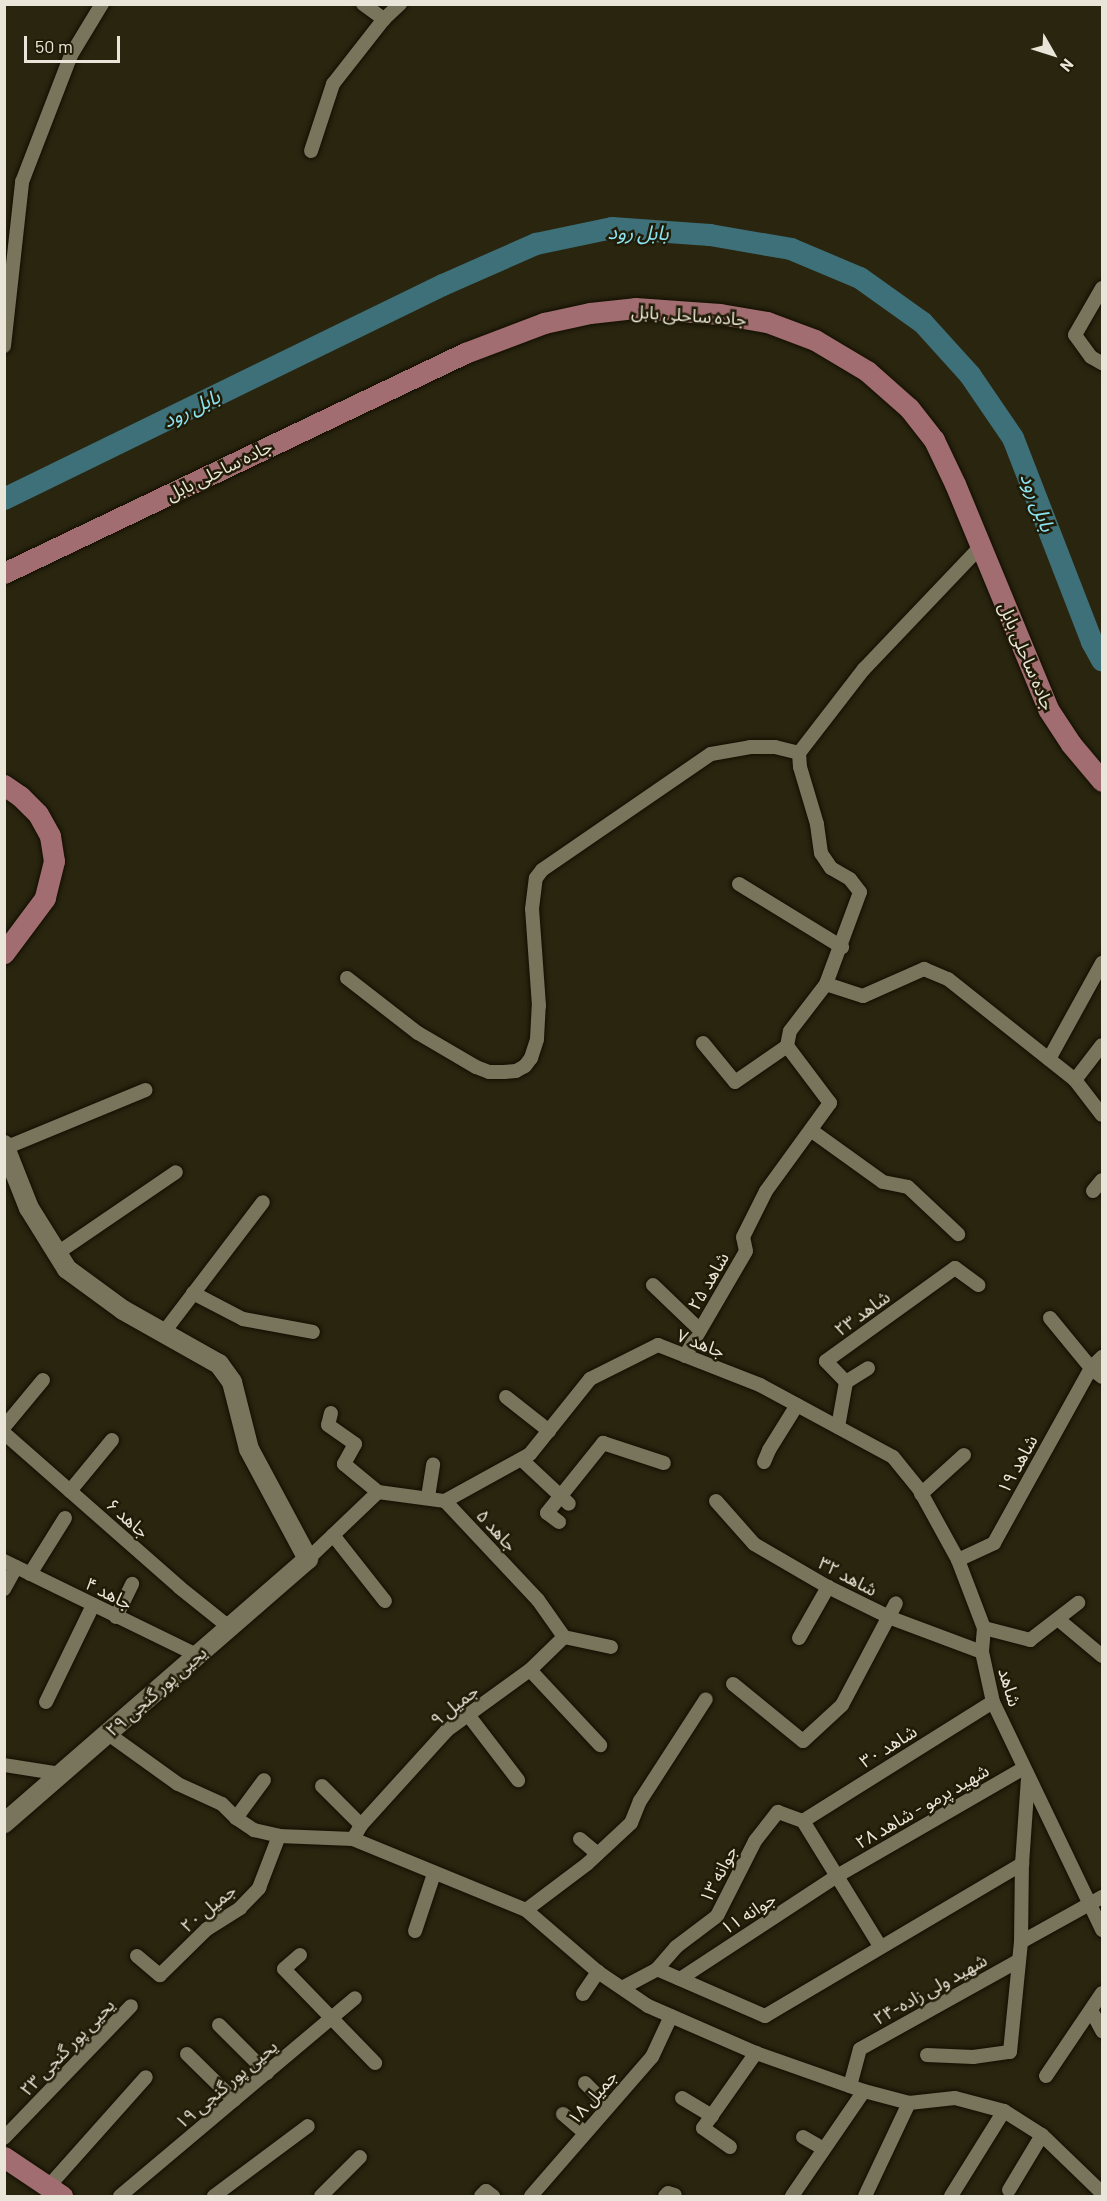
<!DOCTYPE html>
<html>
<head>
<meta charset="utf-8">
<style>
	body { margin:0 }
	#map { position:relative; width:1107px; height:2201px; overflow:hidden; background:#29250f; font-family:Barlow,"Noto Sans Arabic",sans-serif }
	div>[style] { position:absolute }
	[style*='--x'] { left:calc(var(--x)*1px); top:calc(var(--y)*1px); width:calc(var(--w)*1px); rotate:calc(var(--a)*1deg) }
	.river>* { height:22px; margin:-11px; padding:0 11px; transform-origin:11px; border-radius:11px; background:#3d7079 }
	.roads { filter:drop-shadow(0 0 2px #120e00) drop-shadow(0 0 2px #120e00) }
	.street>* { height:14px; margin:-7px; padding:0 7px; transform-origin:7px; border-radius:7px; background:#79745c }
	.secondary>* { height:20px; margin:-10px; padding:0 10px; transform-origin:10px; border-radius:10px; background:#79745c }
	.primary>* { height:21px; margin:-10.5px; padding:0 10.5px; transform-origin:10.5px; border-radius:10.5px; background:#a16d70 }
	span { translate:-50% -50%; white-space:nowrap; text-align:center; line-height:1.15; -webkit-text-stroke:5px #201b06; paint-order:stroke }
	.street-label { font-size:18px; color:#e9e6d9 }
	.water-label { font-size:20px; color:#8ce3f2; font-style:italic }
	.frame { position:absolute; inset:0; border:6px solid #e9e6d9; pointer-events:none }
	.north { position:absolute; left:1023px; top:24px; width:60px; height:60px; -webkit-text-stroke:4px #201b06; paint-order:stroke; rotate:129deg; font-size:16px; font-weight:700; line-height:24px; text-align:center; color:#e9e6d9 }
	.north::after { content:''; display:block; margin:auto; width:21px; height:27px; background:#e9e6d9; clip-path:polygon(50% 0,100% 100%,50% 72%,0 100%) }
	.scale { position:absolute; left:24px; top:36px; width:96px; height:27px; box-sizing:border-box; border:3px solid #e9e6d9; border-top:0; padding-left:8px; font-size:18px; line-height:21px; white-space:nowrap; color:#e9e6d9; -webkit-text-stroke:4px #201b06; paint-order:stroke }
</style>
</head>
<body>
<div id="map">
	<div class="river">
		<div style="--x:4;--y:499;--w:488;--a:-26"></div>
		<div style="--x:443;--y:285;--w:102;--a:-23.8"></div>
		<div style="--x:536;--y:244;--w:78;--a:-11.9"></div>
		<div style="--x:612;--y:228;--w:98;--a:4.1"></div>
		<div style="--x:710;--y:235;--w:82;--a:9.8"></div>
		<div style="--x:791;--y:249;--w:75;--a:22.8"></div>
		<div style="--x:860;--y:278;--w:77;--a:35.5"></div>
		<div style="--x:923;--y:323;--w:70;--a:47.9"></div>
		<div style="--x:970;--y:375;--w:76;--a:55.7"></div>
		<div style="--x:1013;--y:438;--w:219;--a:68.8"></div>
		<div style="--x:1092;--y:642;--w:21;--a:61"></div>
	</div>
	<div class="roads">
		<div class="street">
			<div style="--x:363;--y:4;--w:26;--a:36"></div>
			<div style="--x:311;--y:151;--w:71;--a:-71.8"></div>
			<div style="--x:333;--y:84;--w:83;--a:-51.9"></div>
			<div style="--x:384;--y:19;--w:22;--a:-43"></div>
			<div style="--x:1102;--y:288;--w:54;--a:119.9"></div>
			<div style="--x:1075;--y:335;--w:27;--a:54"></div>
			<div style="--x:1091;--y:357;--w:13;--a:29"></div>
			<div style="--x:4;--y:346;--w:165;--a:-83.7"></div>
			<div style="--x:22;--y:182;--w:136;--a:-68.9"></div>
			<div style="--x:71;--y:55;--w:60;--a:-58.7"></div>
			<div style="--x:739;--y:884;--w:121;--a:31.5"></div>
			<div style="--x:347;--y:978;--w:90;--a:37.8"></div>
			<div style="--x:418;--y:1033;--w:67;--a:30.4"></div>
			<div style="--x:476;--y:1067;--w:14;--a:21"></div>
			<div style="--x:489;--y:1072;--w:15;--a:0"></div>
			<div style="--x:504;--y:1072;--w:12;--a:-5"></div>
			<div style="--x:516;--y:1071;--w:10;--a:-29"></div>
			<div style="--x:525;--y:1066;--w:10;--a:-53"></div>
			<div style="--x:531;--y:1058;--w:20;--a:-72"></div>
			<div style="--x:537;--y:1039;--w:33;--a:-87"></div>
			<div style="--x:539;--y:1006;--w:97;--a:-94.1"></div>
			<div style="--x:532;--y:909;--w:31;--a:-83"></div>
			<div style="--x:536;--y:878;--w:10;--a:-53"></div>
			<div style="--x:542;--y:870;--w:205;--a:-34.5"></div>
			<div style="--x:711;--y:754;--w:40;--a:-10"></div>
			<div style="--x:750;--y:747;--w:25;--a:0"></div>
			<div style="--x:775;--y:747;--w:25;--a:14"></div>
			<div style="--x:799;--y:753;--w:106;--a:-52.3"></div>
			<div style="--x:864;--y:669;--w:170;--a:-46.4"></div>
			<div style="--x:826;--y:984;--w:39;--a:18"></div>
			<div style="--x:863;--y:996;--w:67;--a:-23.9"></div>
			<div style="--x:924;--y:969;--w:26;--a:23"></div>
			<div style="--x:948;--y:979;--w:162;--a:38.5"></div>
			<div style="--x:1075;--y:1080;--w:44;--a:52.4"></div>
			<div style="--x:703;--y:1043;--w:50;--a:50.6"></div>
			<div style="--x:735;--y:1082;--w:63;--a:-34.7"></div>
			<div style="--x:1049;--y:1059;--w:110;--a:-61.1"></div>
			<div style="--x:1075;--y:1080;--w:44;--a:-52.4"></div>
			<div style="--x:812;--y:1131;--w:87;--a:35.7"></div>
			<div style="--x:883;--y:1182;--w:25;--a:11"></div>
			<div style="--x:908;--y:1187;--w:69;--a:43.2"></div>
			<div style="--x:5;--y:1148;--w:152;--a:-22.4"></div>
			<div style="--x:1093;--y:1191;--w:14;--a:-51"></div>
			<div style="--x:56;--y:1254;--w:145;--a:-34.3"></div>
			<div style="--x:653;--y:1285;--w:65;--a:43.8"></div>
			<div style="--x:193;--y:1293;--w:56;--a:27.5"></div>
			<div style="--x:243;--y:1319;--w:71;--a:10.5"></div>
			<div style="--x:1050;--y:1318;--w:65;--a:50.6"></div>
			<div style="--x:1091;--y:1368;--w:14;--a:39"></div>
			<div style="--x:164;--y:1332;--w:163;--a:-52.7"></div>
			<div style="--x:685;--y:1356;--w:121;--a:-59.8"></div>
			<div style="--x:746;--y:1251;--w:14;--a:-102"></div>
			<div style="--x:743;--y:1237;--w:51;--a:-63.4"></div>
			<div style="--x:766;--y:1191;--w:109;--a:-54"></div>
			<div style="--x:830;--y:1103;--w:71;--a:-127"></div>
			<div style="--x:787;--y:1046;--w:15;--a:-79"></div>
			<div style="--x:790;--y:1031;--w:59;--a:-52.5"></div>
			<div style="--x:826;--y:984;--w:98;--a:-69.7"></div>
			<div style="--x:860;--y:892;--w:16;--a:-128"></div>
			<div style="--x:850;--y:879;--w:22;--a:-150"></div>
			<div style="--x:831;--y:868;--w:18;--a:-124"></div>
			<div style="--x:821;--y:853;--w:29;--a:-98"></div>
			<div style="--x:817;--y:824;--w:59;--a:-106.6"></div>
			<div style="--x:800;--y:767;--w:14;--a:-94"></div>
			<div style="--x:846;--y:1382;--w:26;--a:-32"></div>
			<div style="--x:506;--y:1397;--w:55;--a:38.3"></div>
			<div style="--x:331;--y:1413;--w:12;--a:104"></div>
			<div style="--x:328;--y:1425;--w:33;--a:35"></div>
			<div style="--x:355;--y:1444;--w:23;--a:119"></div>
			<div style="--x:344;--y:1464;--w:44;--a:39.5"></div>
			<div style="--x:4;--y:1427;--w:61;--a:-50.3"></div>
			<div style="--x:838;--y:1427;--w:46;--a:-79.9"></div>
			<div style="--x:846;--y:1382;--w:29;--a:-134"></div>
			<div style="--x:826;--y:1361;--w:159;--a:-35.8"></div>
			<div style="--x:955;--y:1268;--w:29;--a:36"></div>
			<div style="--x:4;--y:1433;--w:233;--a:41.3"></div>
			<div style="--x:179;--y:1587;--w:64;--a:38.7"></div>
			<div style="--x:522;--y:1460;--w:64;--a:43.1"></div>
			<div style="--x:764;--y:1462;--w:13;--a:-67"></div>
			<div style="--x:769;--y:1450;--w:53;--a:-58.1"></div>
			<div style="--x:70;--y:1491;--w:66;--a:-50.5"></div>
			<div style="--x:378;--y:1492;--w:68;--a:7.7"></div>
			<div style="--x:445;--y:1501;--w:136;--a:46.8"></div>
			<div style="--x:538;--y:1600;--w:45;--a:54.9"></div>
			<div style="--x:921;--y:1494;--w:58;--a:-42.2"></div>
			<div style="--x:428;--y:1497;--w:33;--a:-81"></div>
			<div style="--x:445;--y:1501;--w:97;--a:-28.9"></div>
			<div style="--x:530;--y:1454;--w:96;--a:-51.3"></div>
			<div style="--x:590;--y:1379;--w:76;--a:-26.6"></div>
			<div style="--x:658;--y:1345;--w:110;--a:21.4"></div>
			<div style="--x:760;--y:1385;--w:151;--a:28.4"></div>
			<div style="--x:893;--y:1457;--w:41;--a:50.9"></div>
			<div style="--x:919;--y:1489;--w:81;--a:61.2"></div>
			<div style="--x:958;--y:1560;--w:73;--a:69.1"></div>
			<div style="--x:984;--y:1628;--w:24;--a:95"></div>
			<div style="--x:982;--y:1652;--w:51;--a:77.6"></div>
			<div style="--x:993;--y:1702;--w:253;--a:64.4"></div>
			<div style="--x:716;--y:1501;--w:57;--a:48.5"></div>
			<div style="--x:754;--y:1544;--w:86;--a:30.2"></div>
			<div style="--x:828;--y:1587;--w:70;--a:26.2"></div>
			<div style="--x:891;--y:1618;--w:97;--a:20.5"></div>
			<div style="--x:559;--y:1522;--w:15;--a:-143"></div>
			<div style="--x:547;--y:1513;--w:90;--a:-51.3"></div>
			<div style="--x:603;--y:1443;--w:64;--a:18.2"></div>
			<div style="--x:333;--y:1535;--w:84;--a:51.8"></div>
			<div style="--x:308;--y:1559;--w:97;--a:-43.7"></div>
			<div style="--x:958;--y:1560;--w:40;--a:-25"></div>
			<div style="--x:994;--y:1543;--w:200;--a:-61"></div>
			<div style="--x:1091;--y:1368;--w:16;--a:-45"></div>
			<div style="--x:4;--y:1561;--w:215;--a:26"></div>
			<div style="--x:30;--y:1574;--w:66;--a:-58"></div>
			<div style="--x:4;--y:1589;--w:25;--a:-61"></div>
			<div style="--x:116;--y:1617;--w:37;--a:-64"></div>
			<div style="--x:1059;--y:1620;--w:56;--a:39.9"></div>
			<div style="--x:984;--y:1628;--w:48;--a:14.6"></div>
			<div style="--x:1030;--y:1640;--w:61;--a:-37.6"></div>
			<div style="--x:564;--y:1637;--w:48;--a:12"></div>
			<div style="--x:799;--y:1638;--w:59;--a:-60.4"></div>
			<div style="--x:530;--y:1670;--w:103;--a:47"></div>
			<div style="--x:733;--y:1684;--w:90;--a:39.2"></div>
			<div style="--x:803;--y:1741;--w:53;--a:-42.7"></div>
			<div style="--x:842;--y:1705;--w:115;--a:-62.1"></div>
			<div style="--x:46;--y:1702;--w:108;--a:-64.1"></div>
			<div style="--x:469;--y:1716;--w:81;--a:52.6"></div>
			<div style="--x:107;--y:1733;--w:87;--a:35.7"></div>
			<div style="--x:178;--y:1784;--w:48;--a:24.4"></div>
			<div style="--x:222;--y:1804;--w:20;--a:45"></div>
			<div style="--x:236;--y:1818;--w:22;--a:34"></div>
			<div style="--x:254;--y:1830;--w:26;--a:13"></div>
			<div style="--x:279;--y:1836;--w:74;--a:2.3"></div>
			<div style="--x:353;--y:1839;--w:187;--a:22.3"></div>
			<div style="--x:526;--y:1910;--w:95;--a:40.7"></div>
			<div style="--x:598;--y:1972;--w:60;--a:34.2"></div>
			<div style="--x:648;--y:2006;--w:118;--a:23.5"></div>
			<div style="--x:756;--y:2053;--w:114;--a:19.4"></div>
			<div style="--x:864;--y:2091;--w:47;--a:14.9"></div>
			<div style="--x:909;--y:2103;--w:46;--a:-6.2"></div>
			<div style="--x:955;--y:2098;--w:51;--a:14.9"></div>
			<div style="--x:1004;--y:2111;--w:45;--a:32.3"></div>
			<div style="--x:1042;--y:2135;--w:83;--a:44"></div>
			<div style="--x:4;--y:1765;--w:58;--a:9"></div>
			<div style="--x:322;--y:1786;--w:55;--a:45"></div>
			<div style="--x:236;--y:1818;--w:47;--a:-53.6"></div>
			<div style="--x:803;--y:1821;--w:224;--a:-32.1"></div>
			<div style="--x:353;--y:1839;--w:16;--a:-60"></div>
			<div style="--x:361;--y:1825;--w:128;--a:-47.8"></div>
			<div style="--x:447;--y:1730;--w:102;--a:-35.9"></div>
			<div style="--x:530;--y:1670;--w:47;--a:-44.1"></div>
			<div style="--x:580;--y:1839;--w:23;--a:40"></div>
			<div style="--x:526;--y:1910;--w:76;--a:-37"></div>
			<div style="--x:587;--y:1864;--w:60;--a:-43"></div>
			<div style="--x:631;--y:1823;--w:24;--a:-68"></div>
			<div style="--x:640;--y:1801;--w:121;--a:-57.1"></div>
			<div style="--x:415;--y:1931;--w:60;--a:-71.6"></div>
			<div style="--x:1021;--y:1942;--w:93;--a:-29.1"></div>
			<div style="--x:300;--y:1955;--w:21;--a:139"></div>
			<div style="--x:284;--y:1969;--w:131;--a:45.9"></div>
			<div style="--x:137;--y:1956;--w:30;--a:40"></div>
			<div style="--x:160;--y:1975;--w:66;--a:-44.4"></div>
			<div style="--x:207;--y:1929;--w:39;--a:-32"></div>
			<div style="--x:240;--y:1908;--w:28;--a:-46"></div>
			<div style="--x:259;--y:1888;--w:56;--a:-69"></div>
			<div style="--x:657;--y:1969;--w:118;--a:23.5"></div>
			<div style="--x:765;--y:2016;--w:299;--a:-30.6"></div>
			<div style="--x:680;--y:1979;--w:188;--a:-33.3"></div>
			<div style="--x:837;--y:1876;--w:216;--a:-30"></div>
			<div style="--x:622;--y:1988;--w:40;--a:-28"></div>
			<div style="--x:657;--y:1969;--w:29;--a:-49"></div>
			<div style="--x:676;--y:1947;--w:51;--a:-37.1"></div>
			<div style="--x:717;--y:1916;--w:84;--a:-63.1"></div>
			<div style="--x:755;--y:1841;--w:37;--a:-52"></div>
			<div style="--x:778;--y:1812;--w:27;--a:20"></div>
			<div style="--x:803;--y:1821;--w:147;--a:58.4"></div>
			<div style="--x:583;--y:1994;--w:27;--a:-56"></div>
			<div style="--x:1091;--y:2010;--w:24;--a:62"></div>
			<div style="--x:219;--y:2025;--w:68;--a:45"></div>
			<div style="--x:187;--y:2054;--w:66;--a:44.4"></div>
			<div style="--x:927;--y:2055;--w:46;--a:2.5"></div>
			<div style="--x:973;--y:2057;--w:37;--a:-8"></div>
			<div style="--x:1010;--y:2052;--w:111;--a:-84.3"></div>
			<div style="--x:1021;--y:1942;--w:78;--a:-89.3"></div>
			<div style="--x:1022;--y:1864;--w:85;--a:-86"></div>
			<div style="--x:1046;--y:2076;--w:100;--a:-56"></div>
			<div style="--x:585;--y:2083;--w:33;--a:45"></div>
			<div style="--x:850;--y:2086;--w:38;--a:-75"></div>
			<div style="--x:860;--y:2049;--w:181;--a:-29.1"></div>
			<div style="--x:682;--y:2098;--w:35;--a:31"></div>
			<div style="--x:563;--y:2114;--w:28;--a:41"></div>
			<div style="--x:803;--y:2137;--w:24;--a:30"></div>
			<div style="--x:4;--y:2138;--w:183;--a:-46.1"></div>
			<div style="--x:730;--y:2147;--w:33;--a:-145"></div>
			<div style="--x:703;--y:2128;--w:92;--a:-54.8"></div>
			<div style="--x:48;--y:2187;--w:147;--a:-48.3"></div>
			<div style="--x:1009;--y:2190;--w:64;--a:-59"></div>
			<div style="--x:120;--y:2196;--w:307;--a:-40.1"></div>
			<div style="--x:214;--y:2196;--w:117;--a:-36.7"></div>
			<div style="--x:321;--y:2196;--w:55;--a:-45"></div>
			<div style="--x:481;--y:2196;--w:7;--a:-45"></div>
			<div style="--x:486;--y:2191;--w:9;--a:36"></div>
			<div style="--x:531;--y:2196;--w:184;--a:-49"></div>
			<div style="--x:652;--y:2057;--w:45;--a:-65.1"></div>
			<div style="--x:665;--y:2196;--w:4;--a:-45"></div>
			<div style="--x:668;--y:2193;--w:7;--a:16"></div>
			<div style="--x:792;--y:2196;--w:127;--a:-55.6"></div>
			<div style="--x:865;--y:2196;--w:103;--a:-64.7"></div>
			<div style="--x:951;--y:2196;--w:100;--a:-58.1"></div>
		</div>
		<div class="secondary">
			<div style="--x:4;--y:1145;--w:68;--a:68.4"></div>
			<div style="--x:29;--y:1208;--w:72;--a:58.1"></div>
			<div style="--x:67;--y:1269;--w:69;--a:36.2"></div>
			<div style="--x:123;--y:1310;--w:110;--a:29.4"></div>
			<div style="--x:219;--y:1364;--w:22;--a:54"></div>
			<div style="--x:232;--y:1382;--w:69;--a:75.8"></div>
			<div style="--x:249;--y:1449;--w:125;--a:61.8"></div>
			<div style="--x:308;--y:1559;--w:403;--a:139"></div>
		</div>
		<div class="primary">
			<div style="--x:4;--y:573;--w:511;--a:-25.51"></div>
			<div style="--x:465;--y:353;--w:85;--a:-20.8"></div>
			<div style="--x:544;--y:323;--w:47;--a:-12.3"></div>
			<div style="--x:590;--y:313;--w:45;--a:-6.3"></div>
			<div style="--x:635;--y:308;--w:85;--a:4"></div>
			<div style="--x:720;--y:314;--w:48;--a:9.7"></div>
			<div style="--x:767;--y:322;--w:51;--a:20.6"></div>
			<div style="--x:815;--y:340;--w:61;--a:30.8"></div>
			<div style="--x:867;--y:371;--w:56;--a:41.4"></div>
			<div style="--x:909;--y:408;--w:41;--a:52"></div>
			<div style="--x:934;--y:440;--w:49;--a:64.5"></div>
			<div style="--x:955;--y:484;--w:243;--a:67.5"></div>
			<div style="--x:1048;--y:709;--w:42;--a:56.7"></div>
			<div style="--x:1071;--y:744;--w:48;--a:50"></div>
			<div style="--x:4;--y:785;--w:19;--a:35"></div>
			<div style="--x:20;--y:796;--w:25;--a:45"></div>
			<div style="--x:38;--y:814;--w:25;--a:61"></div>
			<div style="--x:50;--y:836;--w:25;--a:81"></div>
			<div style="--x:54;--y:861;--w:38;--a:104"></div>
			<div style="--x:45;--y:898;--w:69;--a:126.7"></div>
			<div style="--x:4;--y:2157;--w:70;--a:33.9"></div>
		</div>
	</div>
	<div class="street-label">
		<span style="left:689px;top:315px;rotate:4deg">جاده ساحلی بابل</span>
		<span style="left:219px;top:470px;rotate:-26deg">جاده ساحلی بابل</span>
		<span style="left:1027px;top:656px;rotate:67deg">جاده ساحلی بابل</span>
		<span style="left:708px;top:1281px;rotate:-60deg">شاهد ۲۵</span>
		<span style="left:862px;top:1313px;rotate:-36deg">شاهد ۲۳</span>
		<span style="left:701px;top:1343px;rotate:21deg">جاهد ۷</span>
		<span style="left:1017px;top:1464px;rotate:-61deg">شاهد ۱۹</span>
		<span style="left:128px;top:1518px;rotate:41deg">جاهد ۶</span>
		<span style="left:497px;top:1530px;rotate:47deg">جاهد ۵</span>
		<span style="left:848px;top:1576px;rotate:28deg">شاهد ۳۲</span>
		<span style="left:109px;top:1593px;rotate:27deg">جاهد ۴</span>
		<span style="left:1010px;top:1687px;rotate:73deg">شاهد</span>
		<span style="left:156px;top:1691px;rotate:-41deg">یحیی پور گنجی ۲۹</span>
		<span style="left:454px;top:1705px;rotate:-38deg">جمیل ۹</span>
		<span style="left:888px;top:1746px;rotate:-32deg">شاهد ۳۰</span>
		<span style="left:922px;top:1806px;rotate:-30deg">شهید پرمو - شاهد ۲۸</span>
		<span style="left:718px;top:1874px;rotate:-63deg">جوانه ۱۳</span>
		<span style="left:208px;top:1908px;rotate:-39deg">جمیل ۲۰</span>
		<span style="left:748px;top:1913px;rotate:-33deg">جوانه ۱۱</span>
		<span style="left:930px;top:1989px;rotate:-29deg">شهید ولی زاده-۲۴</span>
		<span style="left:67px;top:2047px;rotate:-46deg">یحیی پور گنجی ۲۳</span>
		<span style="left:226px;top:2084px;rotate:-40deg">یحیی پور گنجی ۱۹</span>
		<span style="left:592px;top:2097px;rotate:-49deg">جمیل ۱۸</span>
	</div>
	<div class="water-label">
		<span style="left:638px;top:232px;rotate:1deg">بابل رود</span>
		<span style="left:191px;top:408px;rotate:-26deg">بابل رود</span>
		<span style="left:1038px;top:502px;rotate:69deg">بابل رود</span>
	</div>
	<div class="frame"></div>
	<div class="north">N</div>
	<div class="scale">50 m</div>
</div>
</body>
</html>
